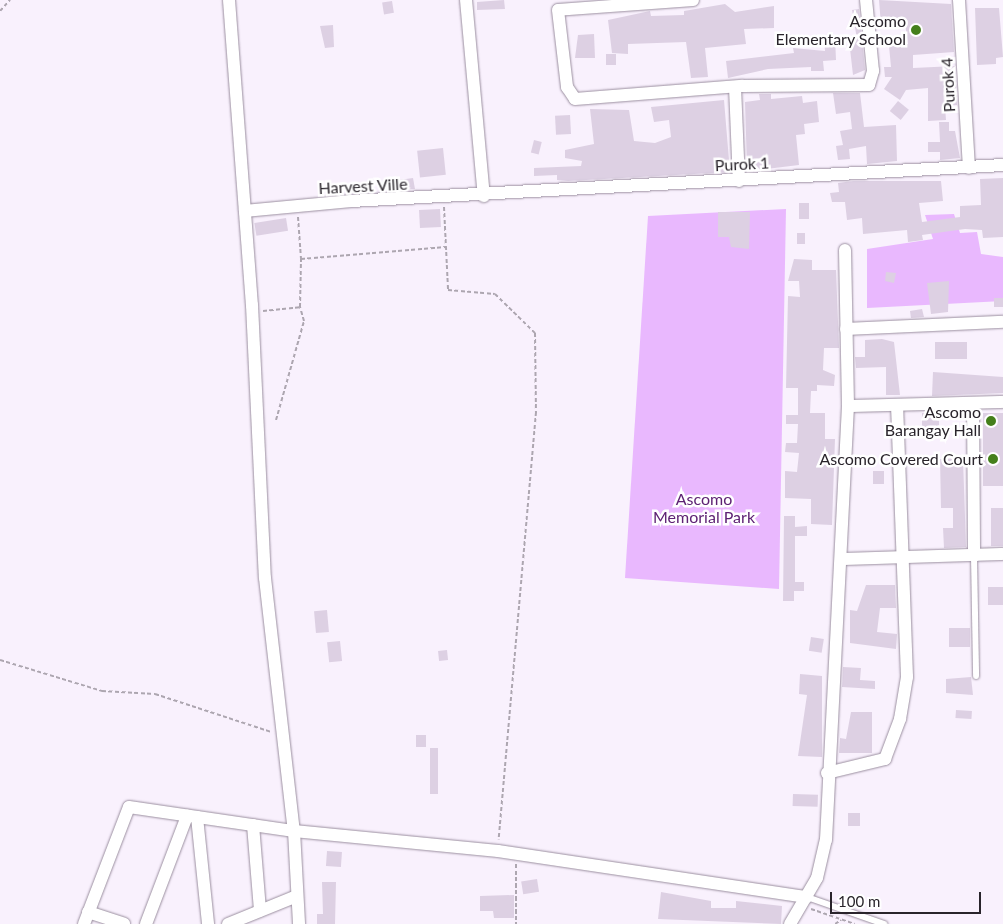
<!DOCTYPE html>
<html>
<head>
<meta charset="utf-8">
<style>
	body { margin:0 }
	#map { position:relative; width:1003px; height:924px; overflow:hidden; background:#f9f1fd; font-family:Lato,sans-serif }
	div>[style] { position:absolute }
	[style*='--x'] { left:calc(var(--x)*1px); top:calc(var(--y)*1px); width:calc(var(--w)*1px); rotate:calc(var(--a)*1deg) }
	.green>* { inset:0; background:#e9b8fe }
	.building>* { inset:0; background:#ddd0e3; transform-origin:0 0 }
	.path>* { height:2px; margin-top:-1px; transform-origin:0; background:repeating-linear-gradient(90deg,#ada6b0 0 4px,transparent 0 6.5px) }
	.roads { filter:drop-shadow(0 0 1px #9b8fa0) drop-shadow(0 0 1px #9b8fa0) }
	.lane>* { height:6px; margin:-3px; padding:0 3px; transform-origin:3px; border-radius:3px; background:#fff }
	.street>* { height:12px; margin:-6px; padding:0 6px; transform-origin:6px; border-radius:6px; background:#fff }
	.dots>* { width:14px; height:14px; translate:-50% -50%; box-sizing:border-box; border:2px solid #fff; border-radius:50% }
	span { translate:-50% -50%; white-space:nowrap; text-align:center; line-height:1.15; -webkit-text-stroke:5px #fff; paint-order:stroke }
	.poi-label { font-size:16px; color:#29242b }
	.right { translate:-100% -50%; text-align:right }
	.street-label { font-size:16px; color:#29242b }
	.park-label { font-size:16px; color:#5e2274 }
	.scale { position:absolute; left:830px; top:892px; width:151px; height:22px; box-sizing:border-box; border:2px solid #29242b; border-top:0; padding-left:6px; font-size:15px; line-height:18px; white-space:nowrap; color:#29242b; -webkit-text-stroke:4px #fff; paint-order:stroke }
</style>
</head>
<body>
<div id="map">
	<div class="green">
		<div style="clip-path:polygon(786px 209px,779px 589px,625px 578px,648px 216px)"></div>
		<div style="clip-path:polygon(954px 214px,960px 233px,977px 232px,981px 254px,1003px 257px,1003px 301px,867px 308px,867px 249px,933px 239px,925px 215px)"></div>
	</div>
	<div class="building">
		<div style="clip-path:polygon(504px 0,505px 9px,477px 10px,477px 2px)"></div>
		<div style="clip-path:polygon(879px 0,951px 4px,954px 52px,913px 55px,913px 68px,955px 66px,957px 105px,945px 106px,946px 120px,928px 121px,928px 88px,906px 90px,900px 100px,884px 89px,892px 77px,885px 77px,884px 67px,891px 67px,889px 46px,908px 44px,905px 23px,881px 25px)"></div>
		<div style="left:392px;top:1px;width:12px;height:10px;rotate:81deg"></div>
		<div style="clip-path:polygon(725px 4px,735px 12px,774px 6px,774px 28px,744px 29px,746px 44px,705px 48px,708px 77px,691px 78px,686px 42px,628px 44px,628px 54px,612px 53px,608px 20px,650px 11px,651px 16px,684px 15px,684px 11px)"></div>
		<div style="clip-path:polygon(975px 8px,999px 8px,1003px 57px,996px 58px,996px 64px,977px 65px)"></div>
		<div style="clip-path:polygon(859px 9px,865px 70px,853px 75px,849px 40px,857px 39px,852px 10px)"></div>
		<div style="clip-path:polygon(333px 25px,334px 47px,325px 48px,320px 26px)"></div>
		<div style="clip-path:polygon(594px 34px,595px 58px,575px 58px,578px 35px)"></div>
		<div style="clip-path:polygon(835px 37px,836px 60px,823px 61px,824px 71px,811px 71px,811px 67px,768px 69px,728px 78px,726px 61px,794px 53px,793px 48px,825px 51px,824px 38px)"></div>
		<div style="left:606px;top:54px;width:10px;height:11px"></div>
		<div style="clip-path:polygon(833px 93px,860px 93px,864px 127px,896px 125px,897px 161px,867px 164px,866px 146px,849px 149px,850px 159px,838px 160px,836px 146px,843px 145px,840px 131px,852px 129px,850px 112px,836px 114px)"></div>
		<div style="clip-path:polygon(759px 94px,771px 94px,771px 99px,802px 96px,803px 103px,817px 101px,819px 122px,804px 124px,805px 134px,796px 135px,799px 165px,750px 171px,747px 166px,745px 102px,760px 100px)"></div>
		<div style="clip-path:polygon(724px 100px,730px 172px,568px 181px,557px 180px,557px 175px,534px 176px,534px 168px,581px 166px,582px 161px,565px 158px,565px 150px,594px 144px,590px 109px,629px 110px,634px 141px,655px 143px,671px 137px,669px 120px,654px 122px,651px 107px)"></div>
		<div style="left:898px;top:101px;width:14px;height:13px;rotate:39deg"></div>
		<div style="left:570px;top:115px;width:19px;height:15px;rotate:87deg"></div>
		<div style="clip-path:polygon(939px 122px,949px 122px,949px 131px,955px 131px,960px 158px,940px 160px,940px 152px,928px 152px,928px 142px,940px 142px)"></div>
		<div style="left:534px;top:140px;width:8px;height:13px;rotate:14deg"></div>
		<div style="left:443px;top:148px;width:27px;height:26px;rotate:84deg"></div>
		<div style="clip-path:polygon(413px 178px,415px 189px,400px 190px,399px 180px)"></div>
		<div style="clip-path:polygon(1003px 178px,1003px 237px,983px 238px,982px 230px,965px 229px,922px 235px,923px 240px,908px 242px,907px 230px,863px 234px,862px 218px,847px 220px,845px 202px,832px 202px,830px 193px,839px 192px,838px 183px,853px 181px,941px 181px,943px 201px,919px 203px,922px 222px,960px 217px,960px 206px,981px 205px,980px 179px)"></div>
		<div style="left:799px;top:203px;width:10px;height:16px"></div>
		<div style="left:440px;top:209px;width:18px;height:21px;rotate:87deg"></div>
		<div style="clip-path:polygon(718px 212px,750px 212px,749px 249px,731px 247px,729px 237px,718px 237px)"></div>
		<div style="left:286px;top:218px;width:13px;height:32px;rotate:81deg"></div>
		<div style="left:797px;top:233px;width:8px;height:11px"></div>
		<div style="clip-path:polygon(794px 259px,812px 260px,812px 270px,836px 270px,839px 348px,824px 348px,823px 370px,835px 375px,834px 386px,817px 385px,817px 391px,811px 391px,810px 413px,825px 413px,825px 439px,835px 439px,832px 525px,811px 524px,811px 499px,785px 498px,785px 471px,797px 472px,799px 453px,785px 452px,786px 443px,797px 443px,798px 424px,786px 424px,786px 415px,798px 415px,798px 388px,786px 388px,788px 296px,800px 297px,799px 281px,788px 281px)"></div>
		<div style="clip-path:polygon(886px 272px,896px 273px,894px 283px,885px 281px)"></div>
		<div style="clip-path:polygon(949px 281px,948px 312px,931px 314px,927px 283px)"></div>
		<div style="left:994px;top:298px;width:9px;height:9px"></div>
		<div style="clip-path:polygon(922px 309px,924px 317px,911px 318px,910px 311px)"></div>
		<div style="clip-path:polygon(882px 339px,894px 342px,900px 395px,886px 395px,886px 367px,856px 368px,855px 357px,865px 357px,865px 340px)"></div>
		<div style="left:935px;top:342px;width:32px;height:17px"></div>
		<div style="clip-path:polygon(933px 372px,1003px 377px,1003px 393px,932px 396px)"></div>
		<div style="left:922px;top:413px;width:17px;height:23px"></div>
		<div style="left:983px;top:413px;width:20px;height:73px"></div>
		<div style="clip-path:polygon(963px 458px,966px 547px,944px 548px,943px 528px,953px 528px,953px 508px,941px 508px,940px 459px)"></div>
		<div style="left:873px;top:471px;width:11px;height:13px"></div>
		<div style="left:991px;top:508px;width:12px;height:38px"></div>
		<div style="clip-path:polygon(784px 516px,795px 516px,795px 527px,807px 526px,807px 536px,795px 536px,795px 582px,804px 582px,804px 591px,794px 591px,794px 601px,783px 601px)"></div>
		<div style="clip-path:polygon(866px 585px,895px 585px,896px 608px,880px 608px,877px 632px,897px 634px,896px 649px,850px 643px,850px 610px,857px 611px)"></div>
		<div style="left:988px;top:587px;width:15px;height:18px"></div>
		<div style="left:327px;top:610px;width:22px;height:13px;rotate:85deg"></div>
		<div style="left:949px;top:628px;width:21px;height:19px"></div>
		<div style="left:811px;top:637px;width:13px;height:14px;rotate:9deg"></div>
		<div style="left:340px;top:641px;width:20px;height:13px;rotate:84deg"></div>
		<div style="left:447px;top:650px;width:10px;height:9px;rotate:84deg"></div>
		<div style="clip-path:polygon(843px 667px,861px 668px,860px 680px,875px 681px,875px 689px,842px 687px)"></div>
		<div style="clip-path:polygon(800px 674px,822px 676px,822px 757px,798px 756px,807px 695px,799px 694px)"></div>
		<div style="clip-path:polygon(971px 677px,973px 695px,946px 693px,946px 679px)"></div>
		<div style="left:956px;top:710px;width:16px;height:8px;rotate:4deg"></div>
		<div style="clip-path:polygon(851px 712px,872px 712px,872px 753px,839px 753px,840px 738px,846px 739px)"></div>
		<div style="left:416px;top:735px;width:10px;height:12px"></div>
		<div style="left:430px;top:748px;width:8px;height:46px"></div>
		<div style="left:793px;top:794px;width:25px;height:12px;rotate:2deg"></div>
		<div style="left:848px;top:813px;width:12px;height:13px"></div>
		<div style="left:327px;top:851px;width:15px;height:15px;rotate:4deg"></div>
		<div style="left:537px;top:879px;width:13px;height:16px;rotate:81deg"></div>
		<div style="clip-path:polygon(322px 882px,336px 882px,335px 924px,317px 924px,317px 914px,323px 914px)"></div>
		<div style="clip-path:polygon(661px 892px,711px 901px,711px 908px,736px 908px,736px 901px,782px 906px,781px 924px,658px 919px)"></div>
		<div style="clip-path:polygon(514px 895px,514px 918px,494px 918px,493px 911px,480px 911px,480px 896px)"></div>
	</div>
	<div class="path">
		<div style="--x:0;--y:11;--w:15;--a:-48"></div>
		<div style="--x:444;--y:207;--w:83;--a:87.2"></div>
		<div style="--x:448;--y:290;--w:47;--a:4.9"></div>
		<div style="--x:495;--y:294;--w:56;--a:44.3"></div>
		<div style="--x:535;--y:333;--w:79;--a:89.3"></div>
		<div style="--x:536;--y:412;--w:429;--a:95"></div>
		<div style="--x:298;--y:217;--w:42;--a:85.9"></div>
		<div style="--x:263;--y:311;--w:37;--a:-6"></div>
		<div style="--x:300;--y:307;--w:48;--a:-88.8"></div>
		<div style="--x:301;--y:259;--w:145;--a:-4.7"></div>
		<div style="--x:276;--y:420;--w:103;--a:-74.2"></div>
		<div style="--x:304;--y:321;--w:15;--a:-106"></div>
		<div style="--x:0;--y:660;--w:107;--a:16.9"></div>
		<div style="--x:102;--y:691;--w:53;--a:3.2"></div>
		<div style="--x:155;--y:694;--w:122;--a:18.1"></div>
		<div style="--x:516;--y:864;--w:60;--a:90"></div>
		<div style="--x:811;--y:909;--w:46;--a:18.8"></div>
		<div style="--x:835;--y:924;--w:7;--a:-34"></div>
	</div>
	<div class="roads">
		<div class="lane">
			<div style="--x:974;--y:556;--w:120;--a:89"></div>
			<div style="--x:807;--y:897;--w:82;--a:19.3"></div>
		</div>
		<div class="street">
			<div style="--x:229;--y:0;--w:306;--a:85.7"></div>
			<div style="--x:252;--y:305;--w:273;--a:87.3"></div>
			<div style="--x:265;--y:578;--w:255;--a:83.5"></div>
			<div style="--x:294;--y:831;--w:93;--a:86.9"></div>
			<div style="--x:466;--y:0;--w:197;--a:84.8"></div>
			<div style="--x:693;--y:0;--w:135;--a:175.8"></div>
			<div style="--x:558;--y:10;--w:78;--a:83.3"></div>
			<div style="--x:567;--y:87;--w:14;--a:56"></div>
			<div style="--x:575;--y:99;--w:168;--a:-4.5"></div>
			<div style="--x:742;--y:86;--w:127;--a:-0.5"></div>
			<div style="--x:869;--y:85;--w:15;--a:-74"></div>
			<div style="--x:873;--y:71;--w:71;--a:-95.6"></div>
			<div style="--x:959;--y:0;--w:168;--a:86.6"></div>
			<div style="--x:735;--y:87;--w:94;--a:87.6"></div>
			<div style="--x:245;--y:211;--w:106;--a:-5.4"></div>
			<div style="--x:351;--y:201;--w:653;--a:-3.16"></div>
			<div style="--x:846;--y:329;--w:157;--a:-2.6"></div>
			<div style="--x:973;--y:403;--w:153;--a:89.6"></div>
			<div style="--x:848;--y:406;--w:155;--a:-1.5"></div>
			<div style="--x:842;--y:559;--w:161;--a:-1.8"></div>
			<div style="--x:827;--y:773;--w:60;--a:-13.6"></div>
			<div style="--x:885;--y:759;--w:43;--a:-69.4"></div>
			<div style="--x:900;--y:719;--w:43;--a:-80.5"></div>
			<div style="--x:907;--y:677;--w:272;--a:-92.1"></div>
			<div style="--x:197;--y:817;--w:108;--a:84.1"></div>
			<div style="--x:253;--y:825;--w:86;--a:85.3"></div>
			<div style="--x:88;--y:912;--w:38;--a:18"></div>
			<div style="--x:84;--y:924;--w:125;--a:-69"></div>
			<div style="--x:129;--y:807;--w:167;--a:8.3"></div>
			<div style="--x:294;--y:831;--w:205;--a:5.6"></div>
			<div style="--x:498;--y:851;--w:312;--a:8.5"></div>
			<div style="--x:146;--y:924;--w:116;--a:-69.2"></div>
			<div style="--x:228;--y:924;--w:74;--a:-22.1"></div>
			<div style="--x:790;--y:924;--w:53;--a:-59.6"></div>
			<div style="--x:817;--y:878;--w:39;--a:-77"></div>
			<div style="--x:826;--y:840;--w:435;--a:-87.1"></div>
			<div style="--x:848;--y:406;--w:156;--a:-91.1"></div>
		</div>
	</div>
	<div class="dots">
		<div style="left:916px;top:30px;background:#447f1b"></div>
		<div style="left:991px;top:421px;background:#447f1b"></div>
		<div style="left:993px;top:459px;background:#447f1b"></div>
	</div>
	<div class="poi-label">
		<span class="right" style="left:906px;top:30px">Ascomo<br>Elementary School</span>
		<span class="right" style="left:981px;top:421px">Ascomo<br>Barangay Hall</span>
		<span class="right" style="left:983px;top:459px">Ascomo Covered Court</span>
	</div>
	<div class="street-label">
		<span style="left:948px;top:85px;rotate:-93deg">Purok 4</span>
		<span style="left:742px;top:164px;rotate:-3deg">Purok 1</span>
		<span style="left:363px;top:186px;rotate:-3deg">Harvest Ville</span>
	</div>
	<div class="park-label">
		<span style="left:704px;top:508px">Ascomo<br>Memorial Park</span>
	</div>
	<div class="scale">100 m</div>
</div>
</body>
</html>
